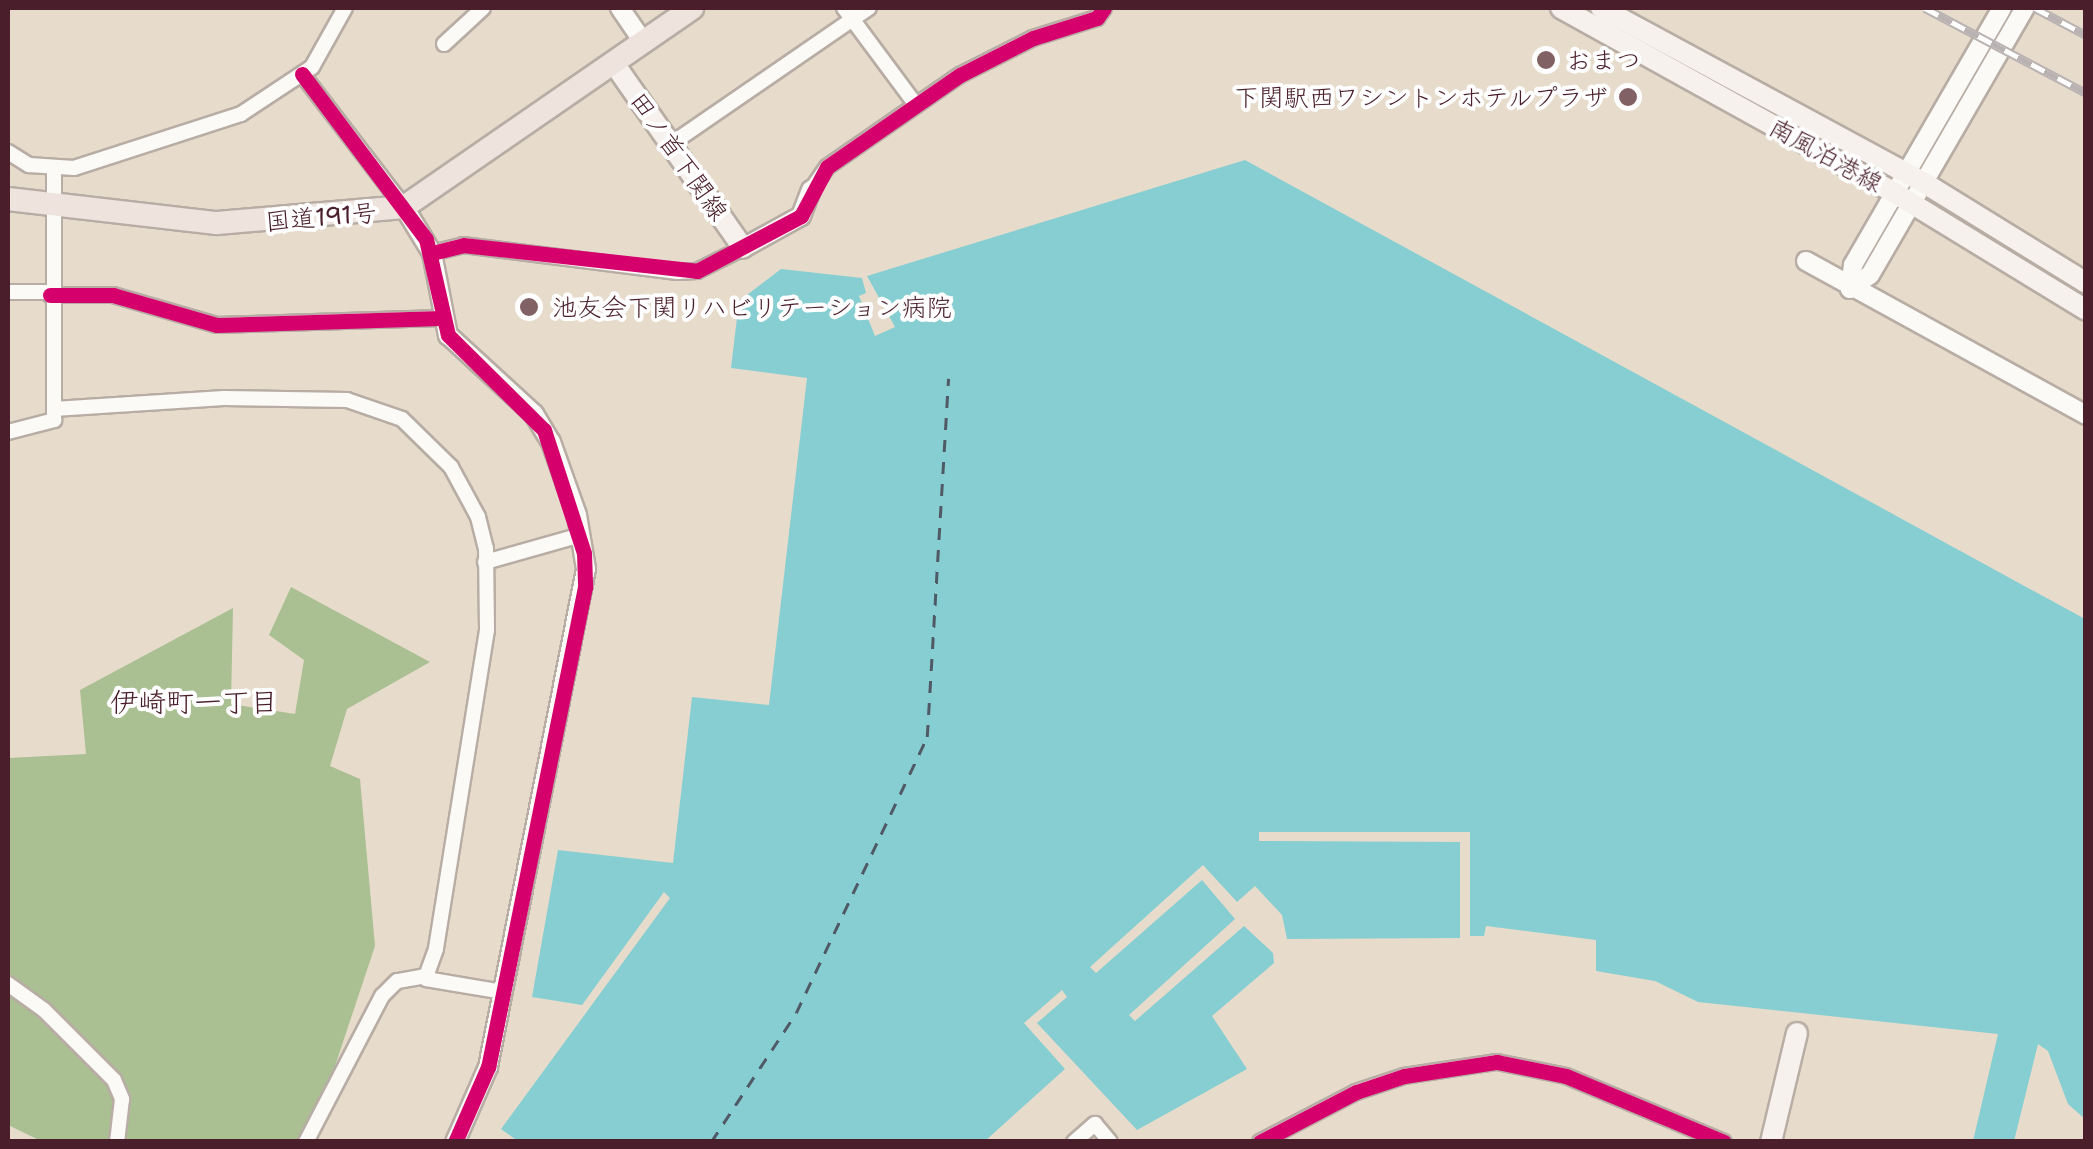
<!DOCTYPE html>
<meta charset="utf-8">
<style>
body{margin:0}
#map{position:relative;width:2093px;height:1149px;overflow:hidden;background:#e7dccc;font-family:"Shantell Sans","Klee One",sans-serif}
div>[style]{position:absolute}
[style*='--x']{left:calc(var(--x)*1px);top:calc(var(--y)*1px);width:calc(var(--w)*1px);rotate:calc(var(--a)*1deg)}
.forest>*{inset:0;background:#aabf92}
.water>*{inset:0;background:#86ced1}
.ferry>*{height:2.5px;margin-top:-1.25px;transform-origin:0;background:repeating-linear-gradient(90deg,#505a66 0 12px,transparent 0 22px)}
.roads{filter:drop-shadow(2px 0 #b8ada4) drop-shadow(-2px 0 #b8ada4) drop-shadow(0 2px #b8ada4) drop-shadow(0 -2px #b8ada4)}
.minor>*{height:14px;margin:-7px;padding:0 7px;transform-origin:7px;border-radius:7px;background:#fbfaf7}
.tertiary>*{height:18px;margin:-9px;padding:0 9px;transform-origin:9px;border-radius:9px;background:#fbfaf7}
.secondary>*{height:20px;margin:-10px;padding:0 10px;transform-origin:10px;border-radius:10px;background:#f6f1ed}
.trunk>*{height:22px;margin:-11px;padding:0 11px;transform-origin:11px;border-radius:11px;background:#eee4dd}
.rail>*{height:9px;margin-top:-4.5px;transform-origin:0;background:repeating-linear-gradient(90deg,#fff 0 15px,#b9b2b2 0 30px);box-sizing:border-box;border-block:2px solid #b9b2b2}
.cycleway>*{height:15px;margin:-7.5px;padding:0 7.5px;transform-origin:7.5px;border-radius:7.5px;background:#d6006c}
.dots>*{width:28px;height:28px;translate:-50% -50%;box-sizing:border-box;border:5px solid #fff;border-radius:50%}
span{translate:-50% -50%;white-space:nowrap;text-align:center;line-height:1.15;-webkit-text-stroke:8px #fff;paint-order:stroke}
.poi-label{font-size:25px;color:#4a1f2b}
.left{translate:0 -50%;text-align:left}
.right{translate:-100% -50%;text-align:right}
.street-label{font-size:25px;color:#4a1f2b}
.neighbourhood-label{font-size:28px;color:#4a1f2b}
.frame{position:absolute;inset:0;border:10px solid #4a1f2b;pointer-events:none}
</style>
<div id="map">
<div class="forest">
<i style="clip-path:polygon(291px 587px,430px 662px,347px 709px,330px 766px,360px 779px,375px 946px,310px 1141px,41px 1141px,8px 1125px,8px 758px,86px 754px,80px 690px,233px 608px,231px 704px,295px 714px,304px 660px,269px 635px)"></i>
</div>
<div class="water">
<i style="clip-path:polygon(1245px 160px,2085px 619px,2085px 1119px,2068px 1104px,2048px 1051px,2038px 1044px,2014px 1141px,1973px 1141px,1998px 1034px,1698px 1002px,1655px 981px,1596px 971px,1596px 940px,1486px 926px,1484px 936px,1470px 936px,1470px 832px,1259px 832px,1259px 841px,1460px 842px,1460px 938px,1287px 939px,1282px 915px,1255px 886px,1237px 902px,1203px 865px,1090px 967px,1096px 973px,1202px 880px,1235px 919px,1129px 1015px,1135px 1021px,1244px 926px,1273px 953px,1274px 963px,1212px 1016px,1247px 1069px,1137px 1130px,1037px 1023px,1067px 997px,1062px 990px,1024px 1023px,1065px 1069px,985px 1141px,519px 1142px,501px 1129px,670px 898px,664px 892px,582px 1005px,532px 997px,558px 850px,673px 863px,692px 697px,769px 705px,807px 378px,731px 368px,739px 301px,781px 269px,862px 278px,866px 293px,859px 296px,875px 336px,895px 327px,867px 276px)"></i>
</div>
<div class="ferry">
<i style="--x:711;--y:1142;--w:154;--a:-56.6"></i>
<i style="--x:796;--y:1013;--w:306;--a:-64.6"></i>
<i style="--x:927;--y:737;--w:359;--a:-86.6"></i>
</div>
<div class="roads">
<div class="minor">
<i style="--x:844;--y:8;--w:121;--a:53.4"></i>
<i style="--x:444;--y:44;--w:53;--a:-42.7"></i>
<i style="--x:302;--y:74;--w:168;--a:52.5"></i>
<i style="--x:671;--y:144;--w:240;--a:-34.5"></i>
<i style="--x:8;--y:152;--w:25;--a:32"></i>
<i style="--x:29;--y:165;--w:45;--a:3.8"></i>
<i style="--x:74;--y:168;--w:176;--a:-17.9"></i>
<i style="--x:241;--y:114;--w:85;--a:-33.5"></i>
<i style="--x:312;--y:67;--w:68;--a:-60.8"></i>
<i style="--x:811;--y:190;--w:28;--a:-55"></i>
<i style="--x:827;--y:167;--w:162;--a:-34.7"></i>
<i style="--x:960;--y:75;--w:82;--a:-26.9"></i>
<i style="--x:1033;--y:38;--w:67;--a:-17.4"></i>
<i style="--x:1097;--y:18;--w:12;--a:-55"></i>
<i style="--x:432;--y:253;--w:32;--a:-14"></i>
<i style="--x:463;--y:245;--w:216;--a:7.2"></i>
<i style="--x:677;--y:272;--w:20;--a:-3"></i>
<i style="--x:697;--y:271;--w:51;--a:-26.6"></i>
<i style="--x:8;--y:292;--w:42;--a:0"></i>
<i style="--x:50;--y:295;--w:63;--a:0"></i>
<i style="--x:113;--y:295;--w:108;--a:16.1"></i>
<i style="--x:217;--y:325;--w:224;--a:-1.8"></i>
<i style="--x:54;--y:409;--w:170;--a:-3.7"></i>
<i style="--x:224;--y:398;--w:123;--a:0.9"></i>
<i style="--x:347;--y:400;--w:58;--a:19.1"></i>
<i style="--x:402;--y:419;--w:69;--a:44.4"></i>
<i style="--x:451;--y:467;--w:57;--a:61.6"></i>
<i style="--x:478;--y:517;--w:32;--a:76"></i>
<i style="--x:486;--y:548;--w:82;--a:89.3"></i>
<i style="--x:487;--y:630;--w:323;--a:99.1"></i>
<i style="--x:436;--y:949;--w:29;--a:110"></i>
<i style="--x:426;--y:976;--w:29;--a:170"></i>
<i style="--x:397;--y:981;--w:21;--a:135"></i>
<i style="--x:382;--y:996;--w:165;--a:117.5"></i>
<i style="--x:8;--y:432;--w:48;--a:-14.6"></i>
<i style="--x:54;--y:420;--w:251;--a:-90"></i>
<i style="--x:485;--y:562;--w:100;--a:-15.7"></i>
<i style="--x:426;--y:979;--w:79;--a:9.5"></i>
<i style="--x:8;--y:984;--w:44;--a:35.8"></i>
<i style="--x:44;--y:1010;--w:99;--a:45"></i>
<i style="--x:114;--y:1080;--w:21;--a:67"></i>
<i style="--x:122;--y:1099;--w:43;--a:96.6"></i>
<i style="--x:1074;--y:1142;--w:28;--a:-41"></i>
<i style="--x:1095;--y:1124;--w:23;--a:50"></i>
<i style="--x:1260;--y:1142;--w:108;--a:-27.5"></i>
<i style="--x:1356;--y:1092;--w:51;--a:-18.4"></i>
<i style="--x:1404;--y:1076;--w:94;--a:-8.6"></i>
<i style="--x:1497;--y:1062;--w:70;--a:11.5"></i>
<i style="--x:1566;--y:1076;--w:171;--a:22.7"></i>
</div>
<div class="tertiary">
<i style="--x:620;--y:8;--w:42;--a:55.6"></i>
<i style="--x:404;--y:207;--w:54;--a:58.7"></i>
<i style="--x:432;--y:253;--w:84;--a:79"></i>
<i style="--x:448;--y:335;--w:117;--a:42.6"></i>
<i style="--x:534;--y:414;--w:33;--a:59"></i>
<i style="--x:551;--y:442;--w:77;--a:70.4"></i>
<i style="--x:577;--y:515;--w:55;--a:80.5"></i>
<i style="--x:586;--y:569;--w:508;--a:101.13"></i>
<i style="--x:488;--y:1067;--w:82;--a:113.7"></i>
<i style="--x:743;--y:248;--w:66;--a:-28.9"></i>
<i style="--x:801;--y:216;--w:28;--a:-69"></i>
<i style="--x:1806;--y:261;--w:320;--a:28.8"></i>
<i style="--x:1850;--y:289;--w:24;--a:-35"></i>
<i style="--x:1870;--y:275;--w:309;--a:-59.9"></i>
<i style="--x:1850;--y:289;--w:24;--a:-83"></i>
<i style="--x:1853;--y:265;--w:297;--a:-59.9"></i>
</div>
<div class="secondary">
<i style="--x:1561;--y:8;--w:380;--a:29"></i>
<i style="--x:1893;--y:192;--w:226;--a:31.4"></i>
<i style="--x:1601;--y:8;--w:370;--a:28.4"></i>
<i style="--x:1926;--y:184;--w:188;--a:31.7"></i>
<i style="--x:615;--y:65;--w:223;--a:55"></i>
<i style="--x:1771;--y:1142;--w:112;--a:-76.6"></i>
</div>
<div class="trunk">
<i style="--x:8;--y:199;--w:210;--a:6.6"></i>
<i style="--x:217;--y:223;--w:188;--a:-4.9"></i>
<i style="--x:404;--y:207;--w:350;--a:-34.6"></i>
</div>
</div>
<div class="rail">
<i style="--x:1925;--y:8;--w:182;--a:27.8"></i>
<i style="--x:2035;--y:8;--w:58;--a:27.9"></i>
</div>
<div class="cycleway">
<i style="--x:302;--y:74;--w:206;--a:53.1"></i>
<i style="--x:426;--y:239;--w:98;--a:77.1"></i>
<i style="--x:448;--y:335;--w:135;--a:44.7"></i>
<i style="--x:544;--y:430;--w:129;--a:72"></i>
<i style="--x:584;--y:553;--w:34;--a:88"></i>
<i style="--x:585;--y:587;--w:490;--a:101.4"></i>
<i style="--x:488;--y:1067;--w:82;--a:113.7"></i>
<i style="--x:432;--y:253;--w:32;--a:-14"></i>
<i style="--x:463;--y:245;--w:235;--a:6.3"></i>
<i style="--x:697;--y:271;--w:118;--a:-27.9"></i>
<i style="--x:801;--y:216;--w:55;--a:-62"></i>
<i style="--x:827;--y:167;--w:162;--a:-34.7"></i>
<i style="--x:960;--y:75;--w:82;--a:-26.9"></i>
<i style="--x:1033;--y:38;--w:67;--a:-17.4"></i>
<i style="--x:1097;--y:18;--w:12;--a:-55"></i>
<i style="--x:50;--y:295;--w:63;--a:0"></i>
<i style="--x:113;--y:295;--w:108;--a:16.1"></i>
<i style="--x:217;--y:325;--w:224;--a:-1.8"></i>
<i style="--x:1260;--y:1142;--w:108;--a:-27.5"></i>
<i style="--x:1356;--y:1092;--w:51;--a:-18.4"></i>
<i style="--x:1404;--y:1076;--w:94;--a:-8.6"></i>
<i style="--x:1497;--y:1062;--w:70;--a:11.5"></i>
<i style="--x:1566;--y:1076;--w:171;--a:22.7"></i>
</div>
<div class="dots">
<i style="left:1546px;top:60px;background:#816163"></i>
<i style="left:1628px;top:97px;background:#816163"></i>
<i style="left:529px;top:307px;background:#816163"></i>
</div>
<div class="poi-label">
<span class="left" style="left:1566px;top:60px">おまつ</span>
<span class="right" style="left:1608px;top:97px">下関駅西ワシントンホテルプラザ</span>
<span class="left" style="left:552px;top:307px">池友会下関リハビリテーション病院</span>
</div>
<div class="street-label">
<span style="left:1826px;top:155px;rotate:29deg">南風泊港線</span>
<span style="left:679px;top:156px;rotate:55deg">田ノ首下関線</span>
<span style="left:321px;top:217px;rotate:-5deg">国道191号</span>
</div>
<div class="neighbourhood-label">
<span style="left:194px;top:702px">伊崎町一丁目</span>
</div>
<div class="frame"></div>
</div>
